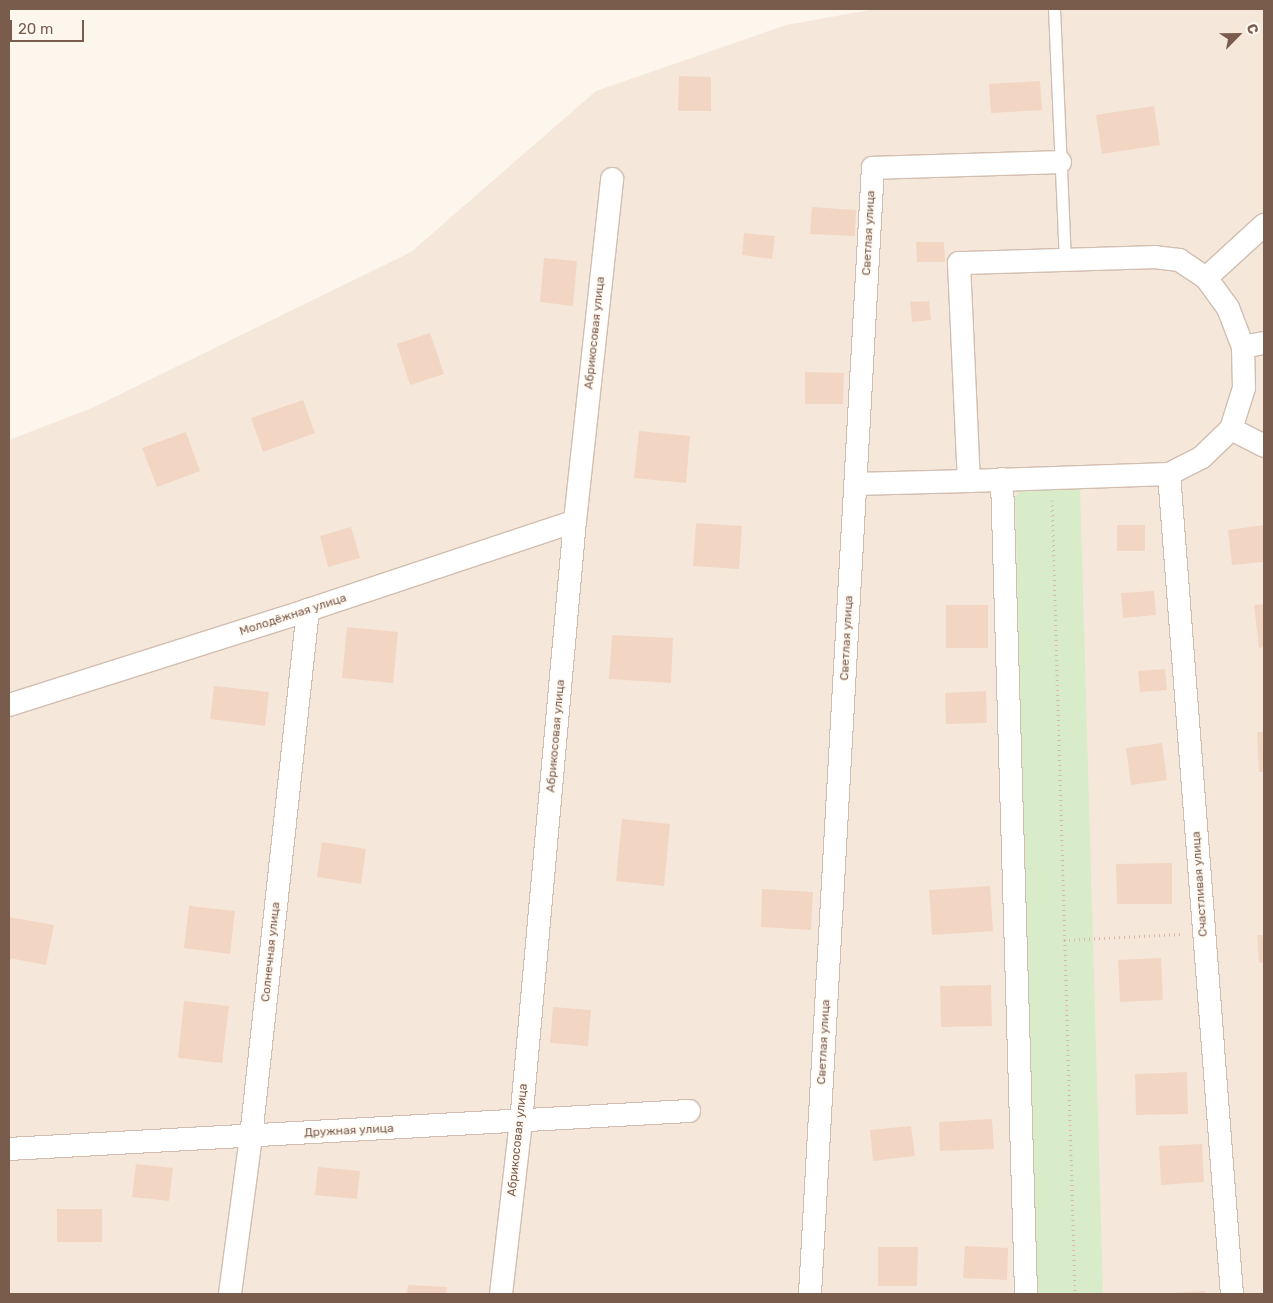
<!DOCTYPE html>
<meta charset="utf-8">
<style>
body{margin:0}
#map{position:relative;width:1273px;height:1303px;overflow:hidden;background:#fdf6ec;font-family:Rubik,sans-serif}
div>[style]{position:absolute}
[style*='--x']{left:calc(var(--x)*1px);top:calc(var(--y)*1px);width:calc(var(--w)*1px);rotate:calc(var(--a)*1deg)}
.residential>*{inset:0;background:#f5e8da}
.green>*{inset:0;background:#d8ecc9}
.building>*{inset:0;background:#f3d5c3}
.path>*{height:3px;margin-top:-1.5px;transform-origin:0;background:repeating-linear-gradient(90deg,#d9b8a5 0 1px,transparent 0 5px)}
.roads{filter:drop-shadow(1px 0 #d1beb0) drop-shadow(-1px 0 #d1beb0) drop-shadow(0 1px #d1beb0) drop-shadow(0 -1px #d1beb0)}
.service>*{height:11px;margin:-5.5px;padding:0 5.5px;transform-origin:5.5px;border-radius:5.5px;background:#fff}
.minor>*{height:22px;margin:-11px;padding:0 11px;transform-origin:11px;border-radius:11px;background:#fff}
span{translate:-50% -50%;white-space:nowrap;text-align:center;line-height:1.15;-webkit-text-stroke:4px #fffaf3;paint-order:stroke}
.street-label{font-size:12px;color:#7a5c4d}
.frame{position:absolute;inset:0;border:10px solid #7a5c4d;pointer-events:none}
.north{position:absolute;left:1213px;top:10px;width:50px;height:50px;-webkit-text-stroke:4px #fffaf3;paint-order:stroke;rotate:67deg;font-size:14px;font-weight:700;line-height:20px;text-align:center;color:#7a5c4d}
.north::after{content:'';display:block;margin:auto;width:18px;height:22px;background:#7a5c4d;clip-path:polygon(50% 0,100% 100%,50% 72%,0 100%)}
.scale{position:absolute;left:10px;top:20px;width:74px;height:22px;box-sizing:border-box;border:2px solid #7a5c4d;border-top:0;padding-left:6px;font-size:15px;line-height:18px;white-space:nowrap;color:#7a5c4d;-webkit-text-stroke:4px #fffaf3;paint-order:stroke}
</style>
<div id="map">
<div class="residential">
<i style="clip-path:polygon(875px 9px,1264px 9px,1264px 1294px,9px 1294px,9px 440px,92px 408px,411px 252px,596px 91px,786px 25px)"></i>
</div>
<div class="green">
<i style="clip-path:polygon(1080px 487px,1103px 1294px,1036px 1294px,1015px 497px,1024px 489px)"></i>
</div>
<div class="building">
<i style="clip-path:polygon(679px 76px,711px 77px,711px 111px,678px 111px)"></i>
<i style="clip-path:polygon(1040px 81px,1042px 110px,991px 113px,989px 84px)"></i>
<i style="clip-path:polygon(1154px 106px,1160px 145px,1102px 154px,1096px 115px)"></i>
<i style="clip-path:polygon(812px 207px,856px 210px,855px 236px,810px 234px)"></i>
<i style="clip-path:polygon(744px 233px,775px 236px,772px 259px,742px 255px)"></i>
<i style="clip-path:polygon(916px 242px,944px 242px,945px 262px,917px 262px)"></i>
<i style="clip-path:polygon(544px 258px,577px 261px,573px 306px,540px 302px)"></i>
<i style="clip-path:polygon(929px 301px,931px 320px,912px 322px,910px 302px)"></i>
<i style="clip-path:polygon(430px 333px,444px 374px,410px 385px,397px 344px)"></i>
<i style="clip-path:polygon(805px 372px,844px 373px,843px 404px,805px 404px)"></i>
<i style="clip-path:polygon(303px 400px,315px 433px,263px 452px,251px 418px)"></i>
<i style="clip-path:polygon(639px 431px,690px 436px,686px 483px,634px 478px)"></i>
<i style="clip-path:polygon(186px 432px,200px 471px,157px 487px,142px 448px)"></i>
<i style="clip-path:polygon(696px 523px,742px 526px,739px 569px,693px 566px)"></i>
<i style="clip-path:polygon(1117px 525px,1145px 525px,1145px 551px,1117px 551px)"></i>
<i style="clip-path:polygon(1264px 525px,1264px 562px,1232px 565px,1228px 530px)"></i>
<i style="clip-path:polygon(351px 527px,360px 558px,328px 567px,320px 536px)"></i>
<i style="clip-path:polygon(1154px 591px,1156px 615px,1123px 618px,1121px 593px)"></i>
<i style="clip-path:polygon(1264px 604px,1264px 647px,1259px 648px,1254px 605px)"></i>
<i style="clip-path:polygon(946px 605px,988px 605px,988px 648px,946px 648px)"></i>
<i style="clip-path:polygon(347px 627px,398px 632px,393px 683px,342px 678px)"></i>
<i style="clip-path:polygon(612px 635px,673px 638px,671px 683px,609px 679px)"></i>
<i style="clip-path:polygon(1165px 669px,1167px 690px,1140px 692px,1138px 671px)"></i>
<i style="clip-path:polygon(214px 686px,269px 692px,265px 726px,210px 719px)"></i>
<i style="clip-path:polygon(986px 691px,987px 723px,946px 724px,945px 693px)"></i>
<i style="clip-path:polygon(1257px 732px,1264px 732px,1264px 772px,1259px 772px)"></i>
<i style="clip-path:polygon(1162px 743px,1167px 780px,1131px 785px,1126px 748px)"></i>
<i style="clip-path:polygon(622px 819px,670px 824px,664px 886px,616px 881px)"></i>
<i style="clip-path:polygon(322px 842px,366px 849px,361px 884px,317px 877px)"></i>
<i style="clip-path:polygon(1172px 863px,1172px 904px,1117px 904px,1116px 864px)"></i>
<i style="clip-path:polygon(990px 886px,993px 931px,932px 935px,929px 890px)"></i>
<i style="clip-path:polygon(762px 889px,813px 892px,811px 930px,761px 927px)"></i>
<i style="clip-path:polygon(189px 906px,235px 911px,230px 954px,184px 948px)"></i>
<i style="clip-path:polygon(9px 917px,54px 925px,46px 965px,9px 958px)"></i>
<i style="clip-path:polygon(1257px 935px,1264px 935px,1264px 962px,1259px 963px)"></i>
<i style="clip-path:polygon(1161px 958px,1163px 1000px,1120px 1002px,1118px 960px)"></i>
<i style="clip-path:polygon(991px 985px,992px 1026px,941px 1027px,940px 986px)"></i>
<i style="clip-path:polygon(184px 1001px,229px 1006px,222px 1063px,178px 1058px)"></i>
<i style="clip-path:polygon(553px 1007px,591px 1010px,588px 1046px,550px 1043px)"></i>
<i style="clip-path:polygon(1187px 1072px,1188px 1114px,1136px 1115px,1135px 1074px)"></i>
<i style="clip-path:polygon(992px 1119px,994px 1149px,940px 1151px,939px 1122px)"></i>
<i style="clip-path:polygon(911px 1126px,915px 1156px,873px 1161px,870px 1130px)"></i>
<i style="clip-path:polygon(1202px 1144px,1204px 1182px,1161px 1185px,1159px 1146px)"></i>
<i style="clip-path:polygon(136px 1164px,173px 1168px,169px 1201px,132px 1197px)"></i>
<i style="clip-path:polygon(318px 1167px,360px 1171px,357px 1199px,315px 1195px)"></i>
<i style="clip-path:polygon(57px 1209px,102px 1209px,102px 1242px,57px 1242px)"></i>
<i style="clip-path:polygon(965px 1246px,1008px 1248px,1007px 1280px,963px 1278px)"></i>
<i style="clip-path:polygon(878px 1247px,918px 1247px,917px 1286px,878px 1286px)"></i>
<i style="clip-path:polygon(408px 1285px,447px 1287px,446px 1294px,407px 1294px)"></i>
<i style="clip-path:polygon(1205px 1291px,1205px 1294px,1171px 1294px,1171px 1293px)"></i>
</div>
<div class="path">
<i style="--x:1052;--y:500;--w:794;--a:88.34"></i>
<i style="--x:1064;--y:940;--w:117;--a:-2.9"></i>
</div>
<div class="roads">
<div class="service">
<i style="--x:1054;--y:9;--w:250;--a:87.5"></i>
</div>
<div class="minor">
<i style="--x:1206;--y:278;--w:79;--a:-42.4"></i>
<i style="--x:1243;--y:347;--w:21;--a:-11"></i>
<i style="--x:1231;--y:429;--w:37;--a:27"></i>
<i style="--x:1169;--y:474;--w:822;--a:85.61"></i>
<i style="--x:1002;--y:479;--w:815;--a:88.31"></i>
<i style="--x:855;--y:484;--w:114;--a:-1.5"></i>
<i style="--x:969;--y:481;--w:200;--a:-2"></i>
<i style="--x:1169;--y:474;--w:37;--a:-27"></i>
<i style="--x:1202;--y:457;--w:40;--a:-44"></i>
<i style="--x:1231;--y:429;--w:43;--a:-72.4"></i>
<i style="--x:1244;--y:388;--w:41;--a:-91.4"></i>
<i style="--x:1243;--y:347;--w:42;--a:-111"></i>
<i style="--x:1228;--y:308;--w:37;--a:-126"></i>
<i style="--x:1206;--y:278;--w:32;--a:-146"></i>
<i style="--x:1179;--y:260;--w:24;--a:-173"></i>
<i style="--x:1155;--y:257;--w:196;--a:178.2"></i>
<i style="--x:959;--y:263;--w:218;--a:87.4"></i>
<i style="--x:9;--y:705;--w:314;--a:-17.6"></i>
<i style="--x:308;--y:610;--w:281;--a:-18.4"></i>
<i style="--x:9;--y:1149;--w:681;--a:-3.2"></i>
<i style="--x:230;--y:1294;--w:158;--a:-82.4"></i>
<i style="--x:251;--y:1137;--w:530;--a:-83.83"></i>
<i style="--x:501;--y:1294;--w:173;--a:-83.4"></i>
<i style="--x:521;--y:1122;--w:603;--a:-84.87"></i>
<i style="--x:575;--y:521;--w:344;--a:-83.8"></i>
<i style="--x:810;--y:1294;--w:1128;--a:-86.8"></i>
<i style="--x:873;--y:168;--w:187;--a:-1.8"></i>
</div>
</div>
<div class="street-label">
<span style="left:869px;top:233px;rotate:-87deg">Светлая улица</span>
<span style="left:595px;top:333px;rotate:-84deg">Абрикосовая улица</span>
<span style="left:293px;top:615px;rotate:-18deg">Молодёжная улица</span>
<span style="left:847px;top:638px;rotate:-87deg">Светлая улица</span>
<span style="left:556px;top:736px;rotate:-85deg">Абрикосовая улица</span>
<span style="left:1200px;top:884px;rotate:-94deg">Счастливая улица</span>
<span style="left:271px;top:952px;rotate:-84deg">Солнечная улица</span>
<span style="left:824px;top:1042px;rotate:-87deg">Светлая улица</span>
<span style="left:349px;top:1131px;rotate:-3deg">Дружная улица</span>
<span style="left:518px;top:1140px;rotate:-84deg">Абрикосовая улица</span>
</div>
<div class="frame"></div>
<div class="north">С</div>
<div class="scale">20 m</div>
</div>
